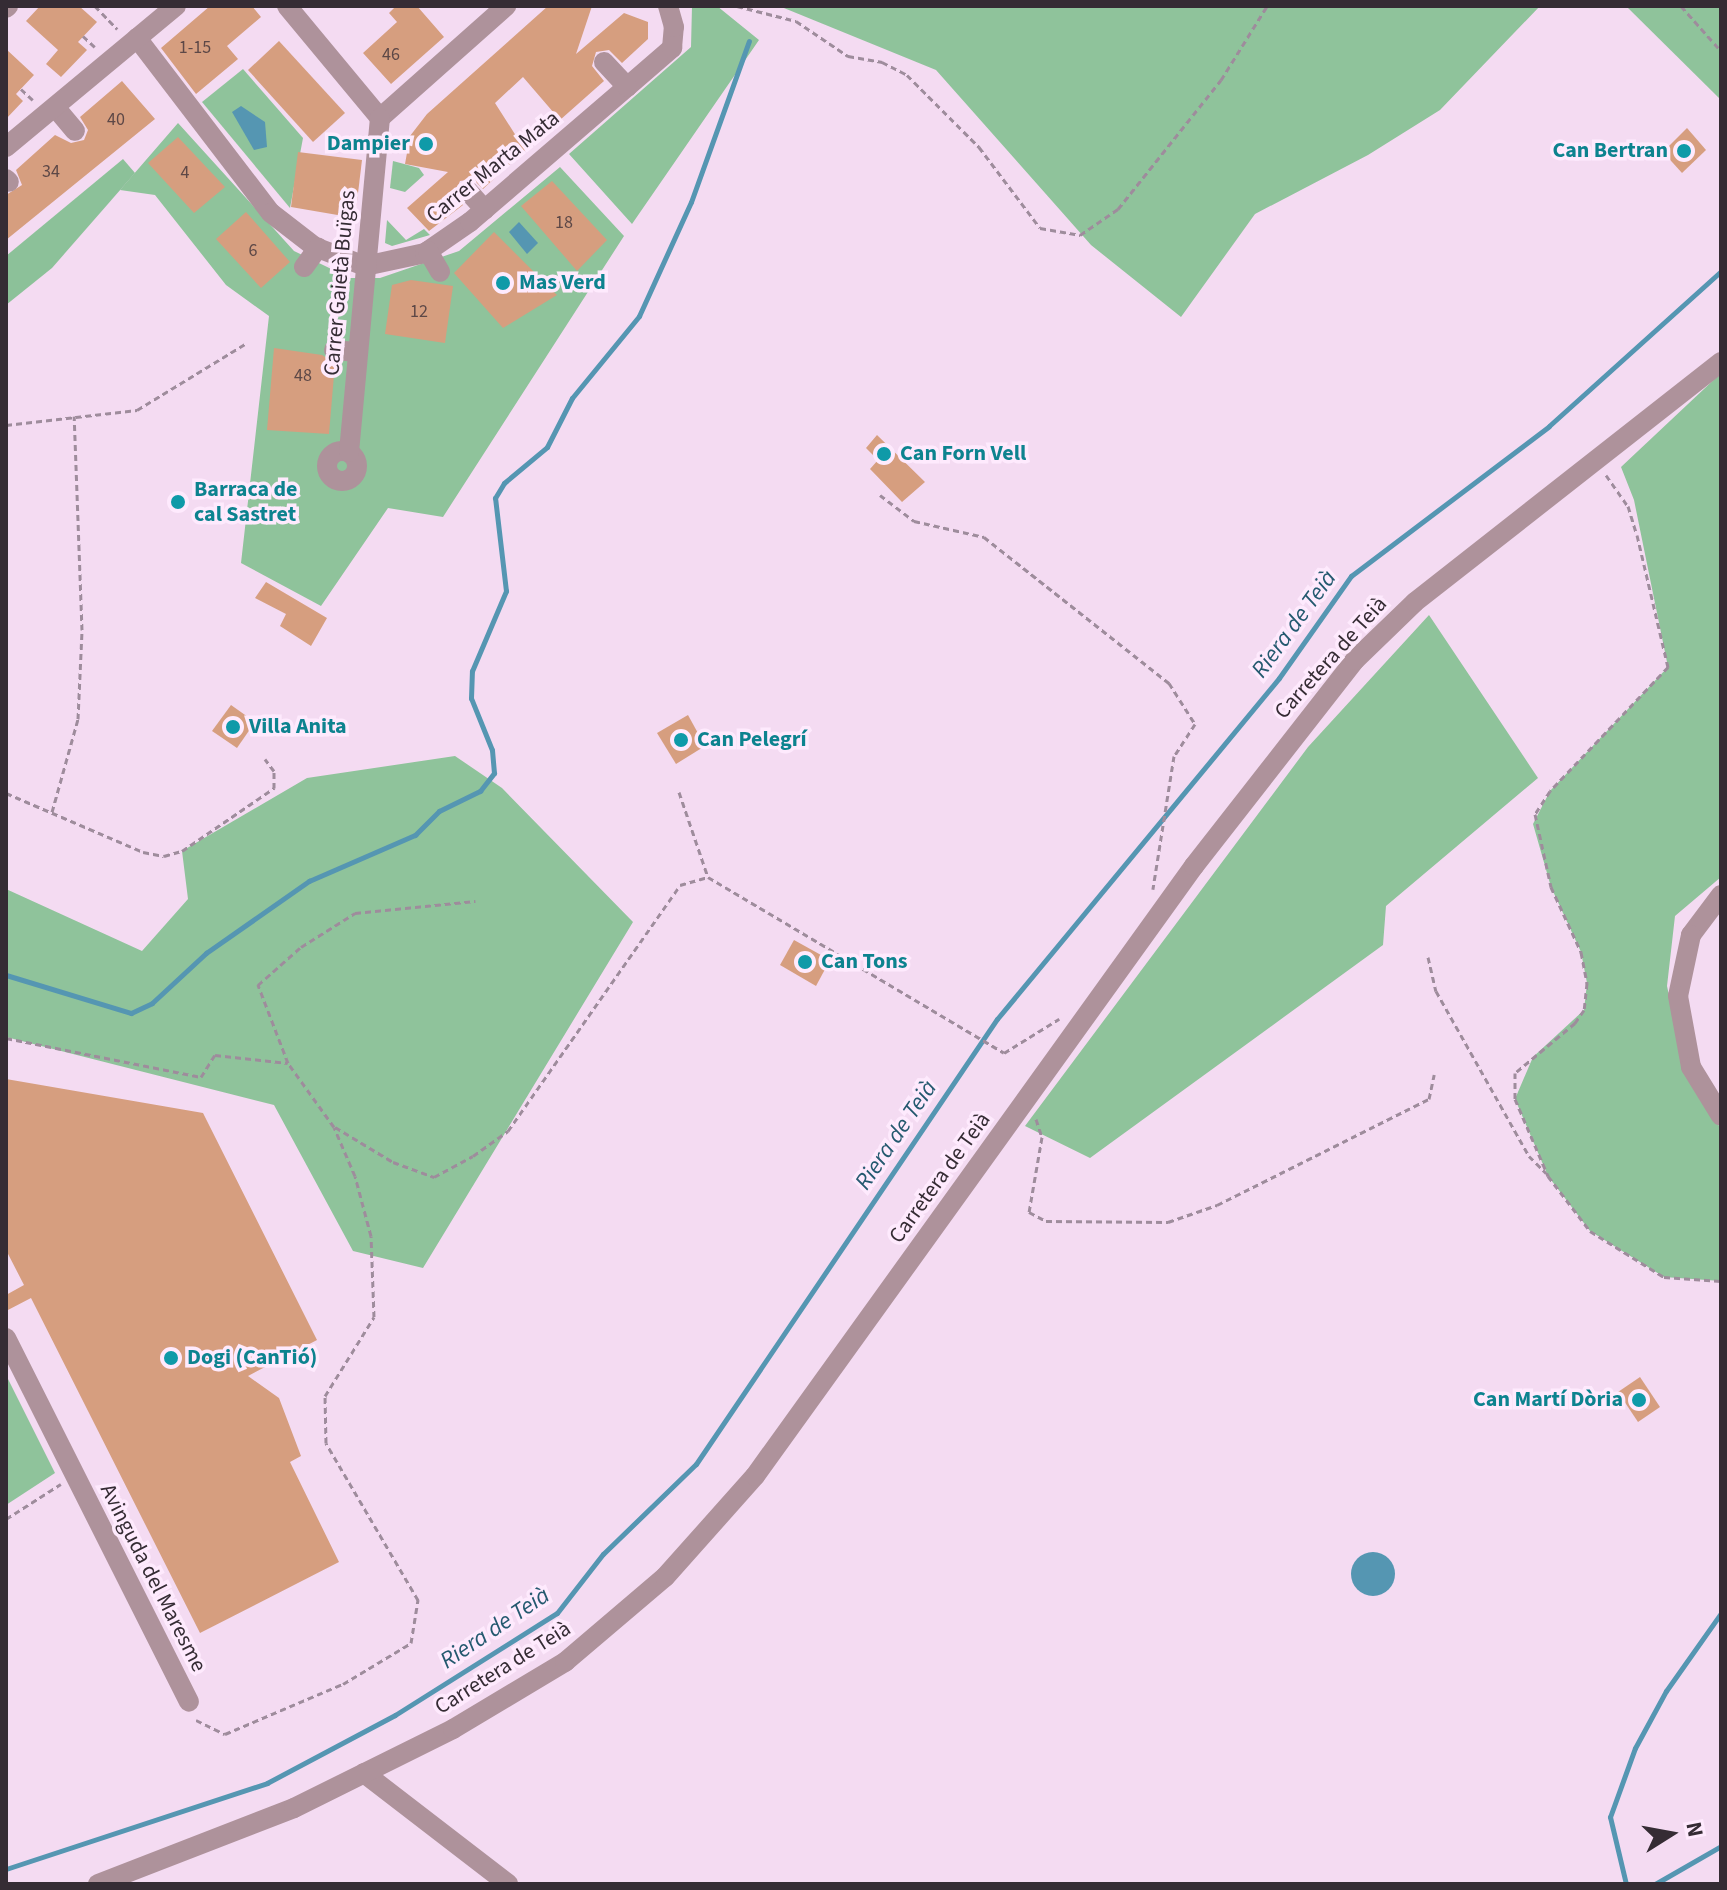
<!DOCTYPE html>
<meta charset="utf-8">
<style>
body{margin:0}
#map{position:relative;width:1727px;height:1890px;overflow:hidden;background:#f4dbf2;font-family:"Source Sans 3",sans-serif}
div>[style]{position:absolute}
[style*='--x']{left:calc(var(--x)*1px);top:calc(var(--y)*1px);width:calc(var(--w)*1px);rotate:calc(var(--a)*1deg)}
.green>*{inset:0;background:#8fc39b}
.forest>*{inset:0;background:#8cc199}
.water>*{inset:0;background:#5596b2}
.round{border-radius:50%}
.stream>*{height:5px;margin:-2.5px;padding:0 2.5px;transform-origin:2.5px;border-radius:2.5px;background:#5596b2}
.building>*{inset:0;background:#d69e7f}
.path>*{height:3px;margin-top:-1.5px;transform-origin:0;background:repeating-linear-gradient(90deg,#9e8c9c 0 6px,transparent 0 10px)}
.minor>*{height:20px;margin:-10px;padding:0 10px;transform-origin:10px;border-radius:10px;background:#ae929b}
.minor>.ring{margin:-10px;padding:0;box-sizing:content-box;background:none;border:20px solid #ae929b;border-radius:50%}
.dots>*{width:22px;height:22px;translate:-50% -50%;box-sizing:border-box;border:4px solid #feeafd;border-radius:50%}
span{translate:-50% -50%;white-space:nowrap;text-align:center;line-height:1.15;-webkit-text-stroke:7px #feeafd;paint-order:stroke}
.number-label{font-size:18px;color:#5d4847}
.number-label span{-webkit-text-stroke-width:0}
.culture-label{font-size:22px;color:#0d838f;font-weight:700}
.right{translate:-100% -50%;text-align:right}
.left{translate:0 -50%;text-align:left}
.street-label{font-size:22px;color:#352c34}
.water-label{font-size:24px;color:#24596f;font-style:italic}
.frame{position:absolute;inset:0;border:8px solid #352c34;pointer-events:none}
.north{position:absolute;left:1631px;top:1794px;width:80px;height:80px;-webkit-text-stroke:6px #feeafd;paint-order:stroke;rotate:79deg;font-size:22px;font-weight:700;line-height:32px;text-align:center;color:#352c34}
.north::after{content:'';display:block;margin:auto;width:28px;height:36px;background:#352c34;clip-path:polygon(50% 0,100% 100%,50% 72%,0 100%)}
</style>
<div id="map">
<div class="green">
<i style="clip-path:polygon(692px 6px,717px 6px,759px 40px,632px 224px,569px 154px,691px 47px)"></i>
<i style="clip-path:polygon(779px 6px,1540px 6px,1440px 110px,1368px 155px,1255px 214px,1181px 317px,1091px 245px,936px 70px)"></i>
<i style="clip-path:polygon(1626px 6px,1721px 6px,1721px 100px)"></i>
<i style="clip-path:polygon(243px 69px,303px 138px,290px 208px,202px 102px)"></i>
<i style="clip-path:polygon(178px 123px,294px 251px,350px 278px,380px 278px,459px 251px,560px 167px,624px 236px,443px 517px,388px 508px,321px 606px,241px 563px,269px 316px,226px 285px,155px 195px,120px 190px)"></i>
<i style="clip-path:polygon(393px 161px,419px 168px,424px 175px,405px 192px,390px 188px)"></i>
<i style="clip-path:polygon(387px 220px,406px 240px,424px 229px,430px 235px,392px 246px,385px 243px)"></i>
<i style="clip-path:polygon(1721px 373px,1721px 877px,1675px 916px,1667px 986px,1686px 1075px,1721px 1129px,1721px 1281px,1664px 1277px,1590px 1231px,1548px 1176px,1515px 1099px,1533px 1057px,1584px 1010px,1587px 983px,1581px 952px,1551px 887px,1533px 824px,1550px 791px,1668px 667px,1634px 500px,1621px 467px)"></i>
<i style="clip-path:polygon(1429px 615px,1538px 778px,1386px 906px,1383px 945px,1090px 1158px,1025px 1126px,1308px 747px)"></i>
<i style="clip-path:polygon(455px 756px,502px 788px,633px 922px,423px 1268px,353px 1251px,274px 1105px,6px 1037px,6px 889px,142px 951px,188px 899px,182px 851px,307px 778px)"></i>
<i style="clip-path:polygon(6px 1375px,55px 1473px,6px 1505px)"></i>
</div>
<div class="forest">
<i style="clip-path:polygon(123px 159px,135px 173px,52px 268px,6px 305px,6px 256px)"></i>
</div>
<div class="water">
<i style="clip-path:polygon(241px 106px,265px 122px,267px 147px,254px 150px,232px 112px)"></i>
<i style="clip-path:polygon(519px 222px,538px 243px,527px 254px,509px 232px)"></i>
<i class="round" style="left:1351px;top:1552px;width:44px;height:44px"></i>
</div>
<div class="stream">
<i style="--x:6;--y:975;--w:131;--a:16.9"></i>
<i style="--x:131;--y:1013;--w:23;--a:-25"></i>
<i style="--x:152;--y:1003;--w:74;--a:-42.8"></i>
<i style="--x:206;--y:953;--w:126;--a:-35"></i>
<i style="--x:309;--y:881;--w:116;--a:-23.5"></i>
<i style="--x:415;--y:835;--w:34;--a:-45"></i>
<i style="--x:439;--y:811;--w:46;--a:-26"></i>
<i style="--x:480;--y:791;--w:23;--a:-52"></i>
<i style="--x:494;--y:773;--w:23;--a:-95"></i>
<i style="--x:492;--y:750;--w:56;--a:-112"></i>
<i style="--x:471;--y:698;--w:27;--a:-88"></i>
<i style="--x:472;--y:671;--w:87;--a:-67"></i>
<i style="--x:506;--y:591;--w:94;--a:-96.7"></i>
<i style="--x:495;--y:498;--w:17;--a:-59"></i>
<i style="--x:504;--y:483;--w:56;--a:-39.9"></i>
<i style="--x:547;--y:447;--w:55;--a:-63"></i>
<i style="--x:572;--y:398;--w:106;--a:-50.7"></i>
<i style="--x:639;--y:316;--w:125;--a:-65.5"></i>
<i style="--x:691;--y:202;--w:171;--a:-70.2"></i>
<i style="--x:6;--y:1869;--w:275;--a:-18.2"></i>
<i style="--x:267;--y:1783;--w:145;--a:-28"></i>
<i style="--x:395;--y:1715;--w:191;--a:-32.2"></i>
<i style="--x:557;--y:1613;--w:75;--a:-52.1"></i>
<i style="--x:603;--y:1554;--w:129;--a:-44.1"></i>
<i style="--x:696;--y:1464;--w:537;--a:-55.93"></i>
<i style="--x:997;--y:1019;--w:442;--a:-50.4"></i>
<i style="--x:1279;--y:678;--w:125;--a:-54.8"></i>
<i style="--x:1351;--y:576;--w:248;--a:-37.1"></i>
<i style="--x:1549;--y:426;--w:232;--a:-42"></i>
<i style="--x:1626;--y:1884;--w:69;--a:-103.4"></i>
<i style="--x:1610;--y:1817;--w:73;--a:-70.1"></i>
<i style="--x:1635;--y:1748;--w:65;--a:-61.5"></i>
<i style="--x:1666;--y:1691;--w:95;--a:-54.8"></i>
<i style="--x:1655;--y:1884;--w:76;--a:-29.9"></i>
</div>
<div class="building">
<i style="clip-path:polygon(40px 6px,79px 6px,97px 22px,78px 42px,87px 50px,61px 77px,46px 64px,58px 50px,26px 21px)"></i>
<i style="clip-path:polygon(210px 6px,252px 6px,261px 17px,227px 46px,238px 59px,196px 94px,161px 48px)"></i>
<i style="clip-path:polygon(396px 6px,417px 6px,444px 37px,391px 84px,363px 53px,397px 22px,389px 13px)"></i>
<i style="clip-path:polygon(548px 6px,592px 6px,576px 54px,624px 13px,648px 22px,648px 39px,622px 63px,609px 50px,596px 52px,592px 66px,604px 81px,560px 120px,523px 77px,495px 103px,525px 150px,483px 189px,473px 179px,460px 181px,455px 193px,463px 205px,429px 231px,407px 208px,448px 172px,405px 164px,410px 136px,427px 114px)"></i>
<i style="clip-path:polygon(279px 41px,345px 113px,313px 142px,248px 70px)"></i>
<i style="clip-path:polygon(6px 49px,34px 75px,16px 94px,23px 101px,6px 119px)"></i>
<i style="clip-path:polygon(122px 81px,155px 119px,6px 240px,6px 195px,22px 185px,16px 170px,55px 135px,71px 143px,84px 140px,88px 130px,80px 117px)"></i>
<i style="clip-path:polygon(1687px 128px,1706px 150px,1682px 173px,1663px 152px)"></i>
<i style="clip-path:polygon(178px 137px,225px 187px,194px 213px,148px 163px)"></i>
<i style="clip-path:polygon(298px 152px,362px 160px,355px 218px,291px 207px)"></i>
<i style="clip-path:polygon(552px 181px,607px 240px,577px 271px,521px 206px)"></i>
<i style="clip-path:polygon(246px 212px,290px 262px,261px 288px,216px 239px)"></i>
<i style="clip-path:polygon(494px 232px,557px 295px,503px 328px,454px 273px)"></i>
<i style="clip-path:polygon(411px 280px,453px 286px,445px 343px,385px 334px,392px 285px)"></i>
<i style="clip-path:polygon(274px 348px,322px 355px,335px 363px,329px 434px,267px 430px)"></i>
<i style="clip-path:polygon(877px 435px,925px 482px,902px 502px,870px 469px,878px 460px,866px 448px)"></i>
<i style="clip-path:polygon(266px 582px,327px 618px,311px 646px,280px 626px,286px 614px,255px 598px)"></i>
<i style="clip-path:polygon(231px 705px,255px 722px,237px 748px,212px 731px)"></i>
<i style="clip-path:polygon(688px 715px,705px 746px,676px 764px,657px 733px)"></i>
<i style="clip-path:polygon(794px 940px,830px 960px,816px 986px,780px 965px)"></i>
<i style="clip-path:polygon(6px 1079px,203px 1113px,317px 1340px,248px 1376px,279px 1398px,301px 1456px,290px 1462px,339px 1562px,200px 1633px,31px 1298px,6px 1311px,6px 1295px,24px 1285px,6px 1250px)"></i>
<i style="clip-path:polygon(1640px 1377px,1660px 1407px,1638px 1422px,1618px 1392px)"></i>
</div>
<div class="path">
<i style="--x:95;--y:6;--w:32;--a:46"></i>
<i style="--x:737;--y:6;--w:61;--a:14.3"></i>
<i style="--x:796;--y:21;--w:63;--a:33.9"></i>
<i style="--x:848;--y:56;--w:35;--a:10"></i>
<i style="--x:882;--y:62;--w:28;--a:27"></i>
<i style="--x:907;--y:75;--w:102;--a:45"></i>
<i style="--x:979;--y:147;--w:101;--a:53"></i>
<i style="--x:1040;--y:228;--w:41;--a:9.9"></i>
<i style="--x:1080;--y:235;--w:46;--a:-34.4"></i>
<i style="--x:1118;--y:209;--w:165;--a:-51.4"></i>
<i style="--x:1221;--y:80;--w:87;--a:-58.1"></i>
<i style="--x:1681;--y:6;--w:60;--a:48.4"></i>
<i style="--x:83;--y:36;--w:16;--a:43"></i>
<i style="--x:21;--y:89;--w:16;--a:43"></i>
<i style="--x:6;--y:425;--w:132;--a:-6.5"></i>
<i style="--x:137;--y:410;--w:127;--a:-31.4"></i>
<i style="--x:1606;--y:475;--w:38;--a:55"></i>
<i style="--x:1628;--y:506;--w:30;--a:73"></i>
<i style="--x:1637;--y:535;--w:136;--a:76.8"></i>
<i style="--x:1668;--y:667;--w:171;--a:133.6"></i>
<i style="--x:1550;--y:791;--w:27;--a:123"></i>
<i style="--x:1535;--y:814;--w:75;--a:77.6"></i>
<i style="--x:1551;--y:887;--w:72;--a:65.2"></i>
<i style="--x:1581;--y:952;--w:32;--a:79"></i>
<i style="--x:1587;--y:983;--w:27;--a:96"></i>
<i style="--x:1584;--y:1010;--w:16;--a:125"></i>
<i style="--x:1575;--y:1023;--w:78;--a:140.2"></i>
<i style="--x:1515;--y:1073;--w:26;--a:90"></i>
<i style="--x:1515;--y:1099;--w:84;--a:66.8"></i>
<i style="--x:1548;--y:1176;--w:69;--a:52.6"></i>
<i style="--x:1590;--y:1231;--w:87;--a:31.9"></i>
<i style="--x:1664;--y:1277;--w:57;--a:4"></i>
<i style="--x:880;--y:495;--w:43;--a:37.4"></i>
<i style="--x:914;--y:521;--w:72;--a:12.9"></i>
<i style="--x:984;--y:537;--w:236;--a:38.3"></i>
<i style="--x:1169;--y:683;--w:49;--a:57.6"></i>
<i style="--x:1195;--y:724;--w:38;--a:123"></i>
<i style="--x:1174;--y:756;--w:135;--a:99"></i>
<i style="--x:6;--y:554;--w:7;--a:90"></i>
<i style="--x:679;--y:792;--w:90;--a:71.2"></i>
<i style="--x:708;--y:877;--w:344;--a:30.7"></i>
<i style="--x:1004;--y:1053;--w:65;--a:-31.7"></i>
<i style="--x:6;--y:793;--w:149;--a:23.3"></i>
<i style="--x:143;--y:852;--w:21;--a:11"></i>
<i style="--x:164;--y:856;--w:19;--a:-16"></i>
<i style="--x:182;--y:851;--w:112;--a:-34.4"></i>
<i style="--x:274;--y:788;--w:17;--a:-90"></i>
<i style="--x:274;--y:771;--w:15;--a:-127"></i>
<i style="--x:52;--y:812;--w:97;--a:-74.4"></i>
<i style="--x:78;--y:719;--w:89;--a:-87.4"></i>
<i style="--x:82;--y:630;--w:214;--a:-92.1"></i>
<i style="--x:1428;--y:957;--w:35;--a:77"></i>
<i style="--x:1436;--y:991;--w:189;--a:60.6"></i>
<i style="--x:1529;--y:1156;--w:24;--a:45"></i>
<i style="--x:6;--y:1038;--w:199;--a:11.3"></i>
<i style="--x:201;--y:1077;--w:26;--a:-58"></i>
<i style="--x:215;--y:1055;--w:73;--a:6.3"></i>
<i style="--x:1036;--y:1119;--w:19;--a:72"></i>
<i style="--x:1042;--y:1137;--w:76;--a:99.8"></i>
<i style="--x:1029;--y:1212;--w:19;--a:28"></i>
<i style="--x:1046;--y:1221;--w:122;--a:0.5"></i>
<i style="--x:1168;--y:1222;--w:52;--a:-19.1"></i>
<i style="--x:1217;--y:1205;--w:237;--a:-26.6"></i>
<i style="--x:1429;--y:1099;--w:25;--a:-78"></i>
<i style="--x:335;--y:1127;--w:68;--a:31.1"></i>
<i style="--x:393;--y:1162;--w:44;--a:20.1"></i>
<i style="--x:434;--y:1177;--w:44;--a:-28.3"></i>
<i style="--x:473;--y:1156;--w:43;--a:-35.5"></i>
<i style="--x:508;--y:1131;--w:300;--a:-55"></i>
<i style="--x:680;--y:885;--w:29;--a:-16"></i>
<i style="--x:6;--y:1519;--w:65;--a:-32.5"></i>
<i style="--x:196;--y:1720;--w:32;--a:26"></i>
<i style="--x:225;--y:1734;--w:128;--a:-23"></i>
<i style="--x:343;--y:1684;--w:79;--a:-31.1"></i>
<i style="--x:411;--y:1643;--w:44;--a:-80.8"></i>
<i style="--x:418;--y:1600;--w:182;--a:-120.4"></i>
<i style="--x:326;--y:1443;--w:47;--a:-91.2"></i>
<i style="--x:325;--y:1396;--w:93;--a:-58.2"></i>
<i style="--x:374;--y:1317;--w:81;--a:-92.1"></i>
<i style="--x:371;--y:1236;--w:62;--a:-104.9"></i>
<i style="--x:355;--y:1176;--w:53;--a:-113.2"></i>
<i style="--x:334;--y:1127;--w:79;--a:-125.7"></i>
<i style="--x:288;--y:1063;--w:84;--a:-111"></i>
<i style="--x:258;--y:985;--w:57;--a:-41.5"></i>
<i style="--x:301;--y:947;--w:64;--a:-32.2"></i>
<i style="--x:355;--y:913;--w:121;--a:-5.7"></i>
</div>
<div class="minor">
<i style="--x:287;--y:6;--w:146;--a:50.3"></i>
<i style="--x:6;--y:8;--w:3;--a:-45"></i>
<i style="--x:137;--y:38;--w:220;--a:52.6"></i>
<i style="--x:271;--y:213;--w:56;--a:37.7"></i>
<i style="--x:315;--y:247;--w:53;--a:20.8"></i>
<i style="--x:365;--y:266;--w:61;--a:-12.2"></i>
<i style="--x:425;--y:253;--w:55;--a:-34.6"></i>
<i style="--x:470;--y:222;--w:207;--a:-40.7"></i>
<i style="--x:627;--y:87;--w:60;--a:-40.9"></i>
<i style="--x:672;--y:48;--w:21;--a:-85"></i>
<i style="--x:674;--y:27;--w:22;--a:-106"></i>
<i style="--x:604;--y:62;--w:34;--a:47"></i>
<i style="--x:55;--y:107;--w:31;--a:50"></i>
<i style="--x:380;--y:118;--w:169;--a:-41.6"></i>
<i style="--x:6;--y:147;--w:221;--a:-39.7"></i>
<i style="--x:6;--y:179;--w:4;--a:45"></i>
<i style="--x:468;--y:191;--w:25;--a:48"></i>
<i style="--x:428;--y:251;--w:24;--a:60"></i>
<i style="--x:304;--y:267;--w:24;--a:-54"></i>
<i style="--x:334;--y:350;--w:24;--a:5"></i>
<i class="ring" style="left:327px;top:451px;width:10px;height:10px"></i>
<i style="--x:349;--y:452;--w:335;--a:-84.7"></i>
<i style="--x:1721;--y:895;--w:50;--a:126.9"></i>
<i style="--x:1691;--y:935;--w:62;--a:102"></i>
<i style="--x:1678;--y:996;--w:72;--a:79.6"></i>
<i style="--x:1691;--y:1067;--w:57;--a:58.5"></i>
<i style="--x:6;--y:1338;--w:407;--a:63.3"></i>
<i style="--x:364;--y:1773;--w:182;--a:37.6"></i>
<i style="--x:98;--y:1884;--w:210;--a:-21.2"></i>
<i style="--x:294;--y:1808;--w:178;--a:-26.4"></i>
<i style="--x:453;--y:1729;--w:131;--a:-30.9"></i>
<i style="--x:565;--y:1662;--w:131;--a:-40.4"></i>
<i style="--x:665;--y:1577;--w:135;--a:-48.3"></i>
<i style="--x:755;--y:1476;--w:752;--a:-54.26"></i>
<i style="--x:1194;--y:866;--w:261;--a:-52"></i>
<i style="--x:1355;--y:660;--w:83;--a:-44"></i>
<i style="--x:1415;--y:602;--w:389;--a:-38.1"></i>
</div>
<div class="dots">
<i style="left:426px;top:144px;background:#0f9aa8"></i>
<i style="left:1684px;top:151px;background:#0f9aa8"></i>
<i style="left:503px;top:283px;background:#0f9aa8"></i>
<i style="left:884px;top:454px;background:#0f9aa8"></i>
<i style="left:178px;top:502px;background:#0f9aa8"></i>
<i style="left:233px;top:727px;background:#0f9aa8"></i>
<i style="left:681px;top:740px;background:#0f9aa8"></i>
<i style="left:805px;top:962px;background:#0f9aa8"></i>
<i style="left:171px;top:1358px;background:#0f9aa8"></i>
<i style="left:1639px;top:1400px;background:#0f9aa8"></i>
</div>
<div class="number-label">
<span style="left:195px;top:48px">1-15</span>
<span style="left:391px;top:55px">46</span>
<span style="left:116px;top:120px">40</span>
<span style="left:51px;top:172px">34</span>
<span style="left:185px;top:173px">4</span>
<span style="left:564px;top:223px">18</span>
<span style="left:253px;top:251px">6</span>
<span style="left:419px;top:312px">12</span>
<span style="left:303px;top:376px">48</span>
</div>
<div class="culture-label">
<span class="right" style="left:410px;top:144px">Dampier</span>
<span class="right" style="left:1668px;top:151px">Can Bertran</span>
<span class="left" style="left:519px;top:283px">Mas Verd</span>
<span class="left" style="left:900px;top:454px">Can Forn Vell</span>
<span class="left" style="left:194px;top:502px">Barraca de<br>cal Sastret</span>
<span class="left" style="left:249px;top:727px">Villa Anita</span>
<span class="left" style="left:697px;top:740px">Can Pelegrí</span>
<span class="left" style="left:821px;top:962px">Can Tons</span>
<span class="left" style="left:187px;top:1358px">Dogi (CanTió)</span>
<span class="right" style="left:1623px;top:1400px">Can Martí Dòria</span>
</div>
<div class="street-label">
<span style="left:493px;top:167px;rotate:-39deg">Carrer Marta Mata</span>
<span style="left:340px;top:283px;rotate:-85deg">Carrer Gaietà Buïgas</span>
<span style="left:1331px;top:658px;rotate:-48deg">Carretera de Teià</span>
<span style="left:940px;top:1178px;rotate:-54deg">Carretera de Teià</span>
<span style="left:153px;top:1578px;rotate:63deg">Avinguda del Maresme</span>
<span style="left:503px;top:1668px;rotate:-32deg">Carretera de Teià</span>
</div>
<div class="water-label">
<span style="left:1294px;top:624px;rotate:-54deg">Riera de Teià</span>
<span style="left:896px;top:1135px;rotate:-56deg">Riera de Teià</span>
<span style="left:495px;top:1628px;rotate:-34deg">Riera de Teià</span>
</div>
<div class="frame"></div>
<div class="north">N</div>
</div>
